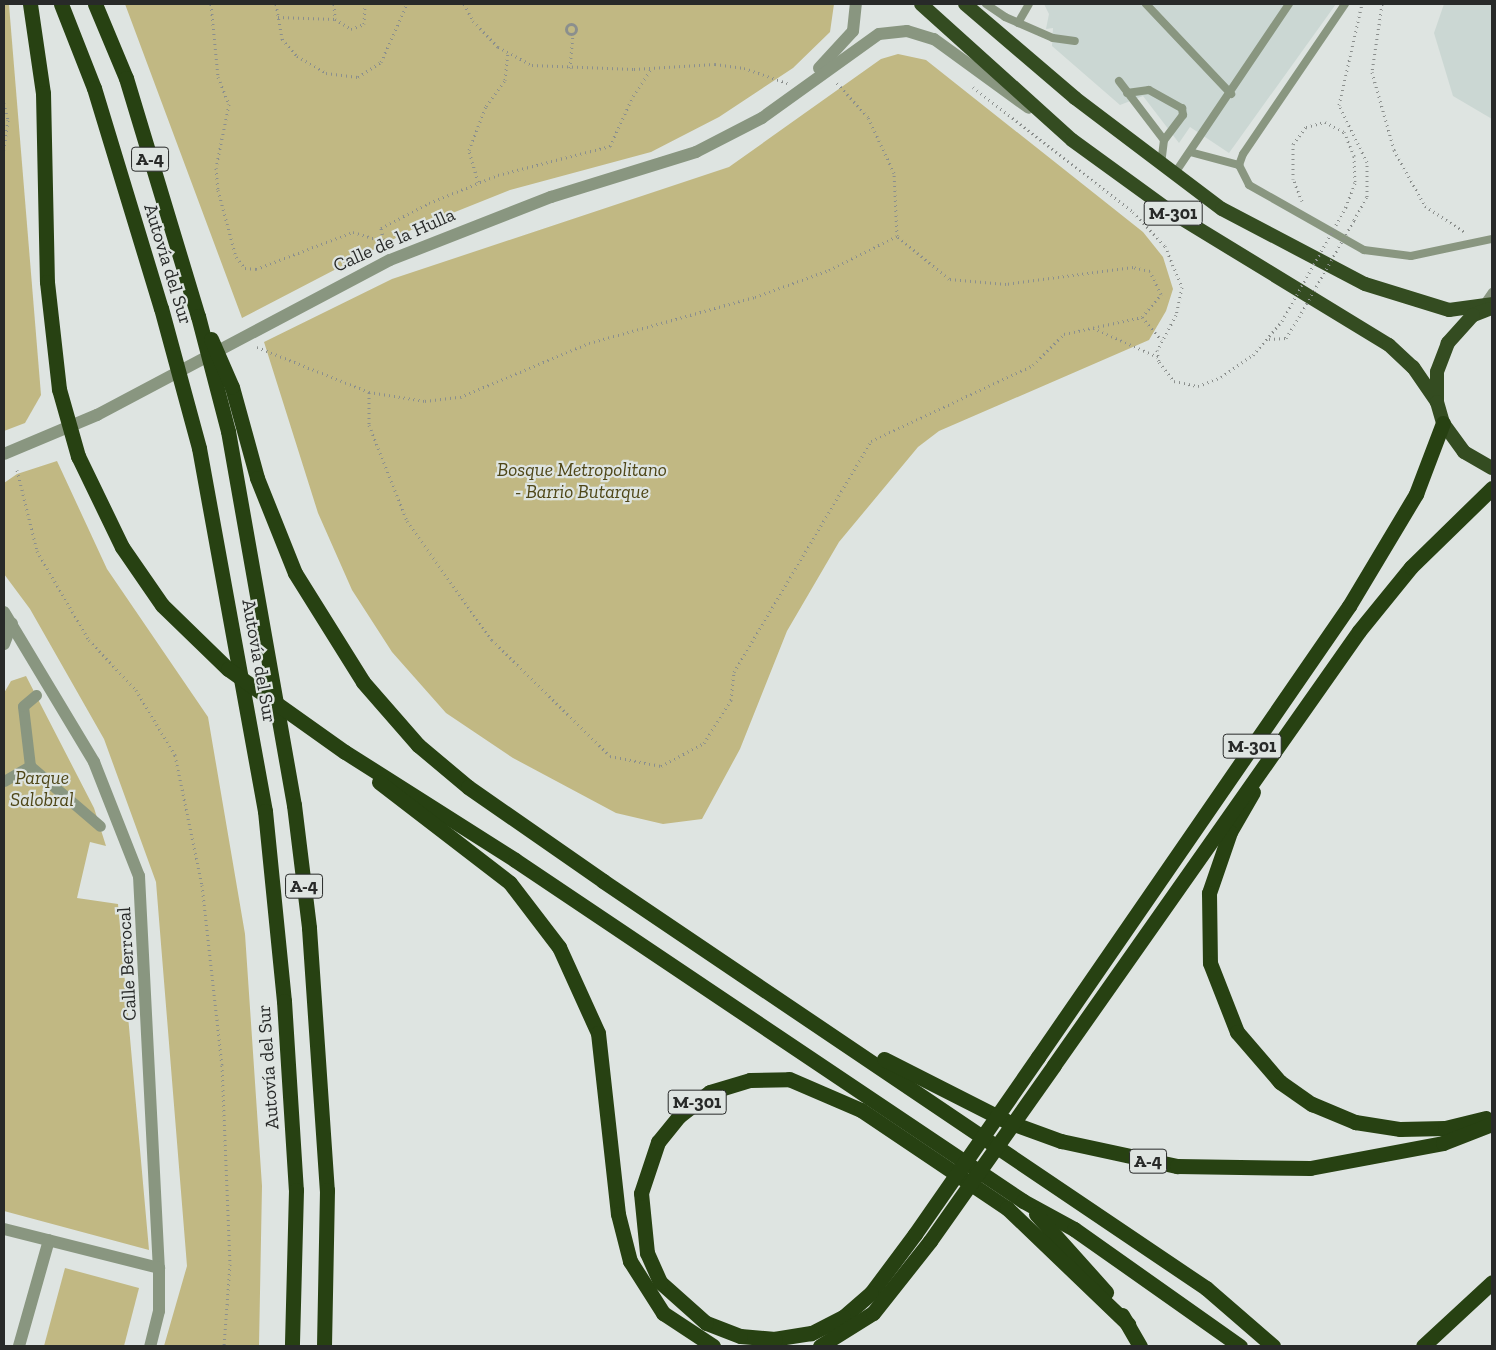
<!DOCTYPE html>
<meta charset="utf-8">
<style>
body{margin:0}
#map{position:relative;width:1496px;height:1350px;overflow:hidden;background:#dee4e1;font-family:"Zilla Slab",serif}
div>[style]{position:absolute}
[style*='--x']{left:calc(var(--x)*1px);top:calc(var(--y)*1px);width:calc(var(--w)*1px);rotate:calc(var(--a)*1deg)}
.built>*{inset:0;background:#cbd7d3}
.green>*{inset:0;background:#c1b883}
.path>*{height:3px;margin-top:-1.5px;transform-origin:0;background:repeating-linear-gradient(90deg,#8b8f8d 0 1px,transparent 0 5px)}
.path>.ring{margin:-1.5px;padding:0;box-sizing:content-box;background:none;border:3px solid #8b8f8d;border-radius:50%}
.service>*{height:8px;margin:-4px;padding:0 4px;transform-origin:4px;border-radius:4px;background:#899680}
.pedestrian>*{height:11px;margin:-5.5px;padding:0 5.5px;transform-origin:5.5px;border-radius:5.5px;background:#899680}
.minor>*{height:12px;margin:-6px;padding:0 6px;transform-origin:6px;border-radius:6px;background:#899680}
.tertiary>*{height:12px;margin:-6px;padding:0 6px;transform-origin:6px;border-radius:6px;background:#899680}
.trunk>*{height:14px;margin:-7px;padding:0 7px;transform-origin:7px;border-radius:7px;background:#344c21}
.motorway>*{height:15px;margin:-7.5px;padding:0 7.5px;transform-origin:7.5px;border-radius:7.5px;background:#274112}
.path-bridge>*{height:3px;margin-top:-1.5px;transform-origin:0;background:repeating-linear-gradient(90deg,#8b8f8d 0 1px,transparent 0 5px)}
.motorway-bridge>*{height:15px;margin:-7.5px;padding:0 7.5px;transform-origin:7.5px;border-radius:7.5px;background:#274112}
span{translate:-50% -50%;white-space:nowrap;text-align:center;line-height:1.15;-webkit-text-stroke:4.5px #dee4e1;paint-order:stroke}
.shield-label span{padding:1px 4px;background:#dee4e1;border:1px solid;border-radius:4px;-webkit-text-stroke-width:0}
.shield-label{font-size:18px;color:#282a29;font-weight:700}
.street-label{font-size:19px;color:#282a29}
.park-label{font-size:19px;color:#4e4617;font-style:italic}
.frame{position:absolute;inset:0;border:5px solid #282a29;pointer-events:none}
</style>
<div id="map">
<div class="built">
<i style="clip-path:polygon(1044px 4px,1336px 4px,1229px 153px,1190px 127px,1179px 143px,1143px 96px,1120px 105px,1052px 46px,1053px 28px,1046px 29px,1049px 14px)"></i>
<i style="clip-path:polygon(1444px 4px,1492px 4px,1492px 119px,1453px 96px,1434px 33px)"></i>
</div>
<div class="green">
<i style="clip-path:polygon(4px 4px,9px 5px,41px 395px,25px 423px,4px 431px)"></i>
<i style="clip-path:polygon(125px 4px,834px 4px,830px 32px,793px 68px,719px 117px,651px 152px,510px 190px,415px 228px,242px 318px)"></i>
<i style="clip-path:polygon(898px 54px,926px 60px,1143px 232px,1163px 257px,1173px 289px,1166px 311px,1149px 340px,939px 431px,918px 447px,839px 542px,787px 631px,740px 749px,702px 819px,663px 824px,616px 813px,513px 758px,446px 713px,392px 652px,352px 590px,318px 513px,264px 342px,392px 279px,729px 167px,881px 59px)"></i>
<i style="clip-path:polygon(57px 461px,107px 569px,208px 717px,245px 934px,262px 1186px,259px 1346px,164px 1346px,187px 1266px,156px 882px,104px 739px,30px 609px,4px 574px,4px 483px,17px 474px)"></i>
<i style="clip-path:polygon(26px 676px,94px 808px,106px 846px,90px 842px,77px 898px,118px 904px,149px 1250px,4px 1211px,4px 693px,11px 681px)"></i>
<i style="clip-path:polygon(65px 1268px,139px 1288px,124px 1346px,44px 1346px)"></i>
</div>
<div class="path">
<i style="--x:211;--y:4;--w:73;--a:84.5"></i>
<i style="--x:218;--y:77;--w:29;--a:68"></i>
<i style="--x:229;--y:104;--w:65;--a:101.5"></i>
<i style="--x:216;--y:168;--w:22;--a:85"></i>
<i style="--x:218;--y:190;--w:69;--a:75"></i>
<i style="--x:236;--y:257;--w:14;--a:51"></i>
<i style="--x:245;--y:268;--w:11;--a:5"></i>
<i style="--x:256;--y:269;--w:104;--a:-20.9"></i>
<i style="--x:353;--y:232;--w:30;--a:17"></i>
<i style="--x:276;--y:4;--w:36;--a:80"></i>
<i style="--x:282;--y:39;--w:23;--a:49"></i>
<i style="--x:297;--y:56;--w:34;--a:30"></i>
<i style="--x:326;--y:73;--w:32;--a:7"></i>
<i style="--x:358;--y:77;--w:27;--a:-33"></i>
<i style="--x:381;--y:62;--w:64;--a:-65.9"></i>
<i style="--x:334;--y:4;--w:15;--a:86"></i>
<i style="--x:464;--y:4;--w:19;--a:62"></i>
<i style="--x:473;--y:21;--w:36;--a:46"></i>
<i style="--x:498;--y:47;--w:38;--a:28"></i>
<i style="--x:532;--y:65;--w:102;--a:2.2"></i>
<i style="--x:634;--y:69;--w:81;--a:-3.5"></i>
<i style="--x:715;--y:64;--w:29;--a:8"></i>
<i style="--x:744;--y:68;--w:46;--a:19.2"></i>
<i style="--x:1382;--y:4;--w:69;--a:98.4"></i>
<i style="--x:1372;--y:72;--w:81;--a:74.2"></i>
<i style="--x:1394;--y:150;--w:64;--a:61"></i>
<i style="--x:1425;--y:206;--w:48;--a:33"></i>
<i style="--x:278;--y:17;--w:57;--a:2"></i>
<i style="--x:335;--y:19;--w:19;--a:32"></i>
<i style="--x:351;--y:29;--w:14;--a:-21"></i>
<i style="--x:364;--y:24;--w:20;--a:-87"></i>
<i class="ring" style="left:566px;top:24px;width:7px;height:7px"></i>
<i style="--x:570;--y:68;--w:34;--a:-85"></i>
<i style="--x:973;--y:87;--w:203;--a:38"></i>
<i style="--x:1133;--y:212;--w:47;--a:46.7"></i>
<i style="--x:1165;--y:246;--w:44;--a:67.5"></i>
<i style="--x:1182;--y:287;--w:29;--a:102"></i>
<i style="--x:1176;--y:315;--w:40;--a:118"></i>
<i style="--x:1157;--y:350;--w:12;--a:81"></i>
<i style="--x:1159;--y:362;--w:24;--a:52"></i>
<i style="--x:1174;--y:381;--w:25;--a:12"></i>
<i style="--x:1198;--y:386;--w:25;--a:-21"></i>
<i style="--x:1221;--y:377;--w:39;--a:-35"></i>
<i style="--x:1253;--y:355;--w:45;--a:-49.5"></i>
<i style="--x:4;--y:103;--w:17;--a:77"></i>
<i style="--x:8;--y:120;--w:30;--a:98"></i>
<i style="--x:478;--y:182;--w:33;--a:-106"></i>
<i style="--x:469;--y:150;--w:47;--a:-68.9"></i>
<i style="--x:486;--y:106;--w:32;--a:-54"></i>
<i style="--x:505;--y:80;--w:28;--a:-84"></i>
<i style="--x:1302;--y:201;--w:24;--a:-112"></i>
<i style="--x:1293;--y:179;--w:35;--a:-90"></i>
<i style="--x:1293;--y:144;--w:21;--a:-53"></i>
<i style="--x:1306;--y:127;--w:20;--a:-15"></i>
<i style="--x:1325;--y:122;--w:21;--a:28"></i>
<i style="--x:1344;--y:132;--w:26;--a:67"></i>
<i style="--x:1354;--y:156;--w:27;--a:88"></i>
<i style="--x:1355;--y:183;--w:26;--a:111"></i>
<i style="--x:1354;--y:220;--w:26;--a:-61"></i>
<i style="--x:1367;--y:197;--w:35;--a:-90"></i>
<i style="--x:1367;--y:162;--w:64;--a:-116.2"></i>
<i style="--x:1339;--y:105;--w:104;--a:-77.2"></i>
<i style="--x:385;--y:249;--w:21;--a:-101"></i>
<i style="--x:381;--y:228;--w:54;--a:-27.5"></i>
<i style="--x:429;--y:203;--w:74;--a:-22.1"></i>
<i style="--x:498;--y:175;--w:116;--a:-14.5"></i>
<i style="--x:610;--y:146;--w:55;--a:-65.3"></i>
<i style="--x:633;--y:96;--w:34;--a:-56"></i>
<i style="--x:1142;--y:317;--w:30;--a:50"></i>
<i style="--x:1093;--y:328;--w:71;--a:24"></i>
<i style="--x:1269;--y:339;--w:17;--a:-3"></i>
<i style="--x:1286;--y:338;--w:25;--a:-58"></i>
<i style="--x:257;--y:347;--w:121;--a:21.9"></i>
<i style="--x:369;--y:392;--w:33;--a:90"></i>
<i style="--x:369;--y:425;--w:103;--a:68.4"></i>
<i style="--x:407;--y:521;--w:146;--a:54.5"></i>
<i style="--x:492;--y:640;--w:165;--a:44.5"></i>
<i style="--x:610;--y:756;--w:52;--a:11.1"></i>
<i style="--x:661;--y:766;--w:49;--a:-28.1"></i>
<i style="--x:704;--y:743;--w:51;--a:-57.9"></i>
<i style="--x:731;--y:700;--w:28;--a:-84"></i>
<i style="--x:734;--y:672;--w:269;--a:-59.3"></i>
<i style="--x:871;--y:441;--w:179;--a:-25.1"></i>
<i style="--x:1033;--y:365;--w:44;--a:-45"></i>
<i style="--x:1064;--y:334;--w:80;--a:-12.3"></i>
<i style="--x:1142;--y:317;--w:30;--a:-50"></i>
<i style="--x:1161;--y:294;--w:25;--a:-116"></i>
<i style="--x:1150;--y:271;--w:17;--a:-167"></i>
<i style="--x:1133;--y:267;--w:128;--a:172.4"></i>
<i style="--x:1006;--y:284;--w:57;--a:-175"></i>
<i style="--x:949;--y:279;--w:67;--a:-140.4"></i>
<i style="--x:897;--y:236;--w:63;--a:-92.7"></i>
<i style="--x:894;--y:173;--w:62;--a:-114.9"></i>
<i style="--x:868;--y:117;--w:49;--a:-132.5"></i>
<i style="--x:369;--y:392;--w:57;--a:9.1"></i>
<i style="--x:425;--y:401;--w:35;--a:-7"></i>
<i style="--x:460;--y:397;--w:140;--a:-22.7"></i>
<i style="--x:589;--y:343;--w:172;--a:-15.5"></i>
<i style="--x:755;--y:297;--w:79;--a:-20"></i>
<i style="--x:829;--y:270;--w:76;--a:-26.6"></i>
<i style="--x:17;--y:470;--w:83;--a:76.1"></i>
<i style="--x:37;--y:551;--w:103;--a:59.7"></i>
<i style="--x:89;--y:640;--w:69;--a:46.8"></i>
<i style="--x:136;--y:690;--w:76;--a:59"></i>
<i style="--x:175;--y:755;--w:133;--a:78.3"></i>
<i style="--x:202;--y:885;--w:181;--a:83.7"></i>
<i style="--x:222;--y:1065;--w:199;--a:87.7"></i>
<i style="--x:230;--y:1264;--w:82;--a:94.2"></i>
</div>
<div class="service">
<i style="--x:986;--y:4;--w:23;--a:34"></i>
<i style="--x:1005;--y:17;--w:52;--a:23.6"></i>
<i style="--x:1053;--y:38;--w:22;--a:8"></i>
<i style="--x:1146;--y:4;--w:124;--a:46.6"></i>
<i style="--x:1345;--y:4;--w:181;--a:124.2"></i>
<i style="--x:1243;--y:154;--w:12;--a:110"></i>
<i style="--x:1239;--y:165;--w:22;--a:63"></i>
<i style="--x:1249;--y:185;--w:132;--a:29.5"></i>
<i style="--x:1364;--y:250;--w:47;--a:7.3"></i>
<i style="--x:1411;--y:256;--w:83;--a:-11.9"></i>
<i style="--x:1018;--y:23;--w:22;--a:-60"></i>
<i style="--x:1119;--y:81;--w:74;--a:52.7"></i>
<i style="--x:1164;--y:140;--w:23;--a:97"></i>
<i style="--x:1127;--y:93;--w:22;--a:-8"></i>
<i style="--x:1149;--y:90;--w:38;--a:29"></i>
<i style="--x:1182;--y:108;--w:7;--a:82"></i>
<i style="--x:1183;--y:115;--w:31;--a:127"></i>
<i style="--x:1190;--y:152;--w:51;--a:14.9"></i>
<i style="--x:1175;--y:173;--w:204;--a:-56"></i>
<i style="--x:1483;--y:305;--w:16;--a:-55"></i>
</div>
<div class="pedestrian">
<i style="--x:30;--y:766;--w:92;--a:40.6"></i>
<i style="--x:4;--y:781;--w:30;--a:-30"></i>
<i style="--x:30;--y:766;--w:60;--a:-96.7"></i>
<i style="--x:23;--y:706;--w:17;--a:-40"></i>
</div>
<div class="minor">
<i style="--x:4;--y:612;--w:175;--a:59"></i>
<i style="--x:94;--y:762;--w:123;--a:68.5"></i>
<i style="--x:139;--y:876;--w:393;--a:87.1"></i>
<i style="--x:159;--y:1268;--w:43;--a:90"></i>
<i style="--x:159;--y:1311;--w:36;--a:104"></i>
<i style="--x:4;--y:644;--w:22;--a:-69"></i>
<i style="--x:4;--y:1229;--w:160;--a:14.1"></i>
<i style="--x:19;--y:1346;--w:110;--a:-74.2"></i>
</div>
<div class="tertiary">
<i style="--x:819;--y:68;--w:50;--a:-47.4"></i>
<i style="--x:853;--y:31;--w:27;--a:-84"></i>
<i style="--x:4;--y:454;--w:101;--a:-22.8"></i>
<i style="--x:97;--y:415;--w:331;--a:-27.9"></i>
<i style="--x:390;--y:260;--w:173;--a:-21.4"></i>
<i style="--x:551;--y:197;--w:152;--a:-17.2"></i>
<i style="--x:696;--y:152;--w:74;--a:-27.3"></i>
<i style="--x:762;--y:118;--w:144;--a:-35.7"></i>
<i style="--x:879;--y:34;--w:28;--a:-6"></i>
<i style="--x:907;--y:31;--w:28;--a:17"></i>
<i style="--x:934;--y:39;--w:117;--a:36"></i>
</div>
<div class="trunk">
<i style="--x:921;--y:4;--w:203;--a:42"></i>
<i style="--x:1072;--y:140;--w:122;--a:36"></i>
<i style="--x:1171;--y:212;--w:255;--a:31.4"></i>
<i style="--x:1389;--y:345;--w:33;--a:43"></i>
<i style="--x:1413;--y:367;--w:42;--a:55.6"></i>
<i style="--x:965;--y:4;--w:145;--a:40.5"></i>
<i style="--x:1075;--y:98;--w:184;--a:37.1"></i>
<i style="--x:1222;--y:209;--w:161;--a:27.7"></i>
<i style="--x:1365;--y:284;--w:88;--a:17.2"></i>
<i style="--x:1449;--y:310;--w:43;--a:-7.9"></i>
<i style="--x:1489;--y:309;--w:17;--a:159"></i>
<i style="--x:1473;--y:315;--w:38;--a:132"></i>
<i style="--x:1448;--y:343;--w:31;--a:111"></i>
<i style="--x:1437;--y:372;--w:30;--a:90"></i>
<i style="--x:1437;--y:402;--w:22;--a:74"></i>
<i style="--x:1443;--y:423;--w:36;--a:54"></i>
<i style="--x:1464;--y:452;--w:32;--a:30"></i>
</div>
<div class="motorway">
<i style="--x:30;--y:4;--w:90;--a:81.7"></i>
<i style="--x:43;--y:93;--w:189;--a:88.8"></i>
<i style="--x:47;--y:282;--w:108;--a:83.6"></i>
<i style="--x:61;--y:4;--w:90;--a:68.6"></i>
<i style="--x:94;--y:88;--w:230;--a:73.1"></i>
<i style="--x:95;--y:4;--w:80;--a:67.3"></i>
<i style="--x:126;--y:78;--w:249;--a:73.2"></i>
<i style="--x:232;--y:387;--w:94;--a:74.6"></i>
<i style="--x:257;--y:478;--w:102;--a:68.2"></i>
<i style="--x:295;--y:573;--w:128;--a:58"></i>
<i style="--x:363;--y:682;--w:84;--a:48.9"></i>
<i style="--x:418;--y:745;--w:65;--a:40"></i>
<i style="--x:468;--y:787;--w:165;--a:34.8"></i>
<i style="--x:603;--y:881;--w:728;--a:34.02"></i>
<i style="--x:1206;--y:1288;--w:89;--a:40.9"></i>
<i style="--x:228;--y:431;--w:380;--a:80"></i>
<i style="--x:294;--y:805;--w:124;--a:83"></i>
<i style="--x:309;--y:928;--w:263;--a:86.1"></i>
<i style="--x:327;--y:1190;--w:156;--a:91.1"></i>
<i style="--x:199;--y:448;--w:369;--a:79.7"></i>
<i style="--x:265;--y:811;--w:191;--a:84.3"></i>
<i style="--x:284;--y:1001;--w:189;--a:86.4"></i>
<i style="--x:296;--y:1190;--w:156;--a:91.5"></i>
<i style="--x:78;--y:456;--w:101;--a:64.2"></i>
<i style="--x:122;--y:547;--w:70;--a:55.4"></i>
<i style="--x:345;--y:752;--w:201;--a:32.4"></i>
<i style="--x:515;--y:860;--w:612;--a:33.87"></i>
<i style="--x:1023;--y:1201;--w:58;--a:28.8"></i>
<i style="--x:1074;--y:1229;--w:203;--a:35.2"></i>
<i style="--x:379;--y:782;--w:165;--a:37.6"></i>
<i style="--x:510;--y:883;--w:81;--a:52.6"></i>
<i style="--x:559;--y:947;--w:94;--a:65.6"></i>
<i style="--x:598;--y:1033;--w:182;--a:83.7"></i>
<i style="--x:618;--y:1214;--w:49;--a:75.7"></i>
<i style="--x:630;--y:1261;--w:62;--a:57.6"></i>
<i style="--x:663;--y:1313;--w:60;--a:33.4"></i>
<i style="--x:1253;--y:792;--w:46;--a:119.9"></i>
<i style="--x:1230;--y:832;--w:65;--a:109"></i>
<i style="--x:1209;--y:893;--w:70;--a:89.2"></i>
<i style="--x:1210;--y:963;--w:74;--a:68.6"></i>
<i style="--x:1237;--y:1032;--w:66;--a:49.3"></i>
<i style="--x:1280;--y:1082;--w:39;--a:35"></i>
<i style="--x:1312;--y:1104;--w:47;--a:22.7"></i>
<i style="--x:1355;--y:1122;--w:46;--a:8.8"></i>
<i style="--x:1400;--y:1129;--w:45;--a:-1.3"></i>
<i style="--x:1445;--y:1128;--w:42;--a:-13.7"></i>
<i style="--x:1038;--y:1057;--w:548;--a:-55.41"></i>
<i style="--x:1349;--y:606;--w:131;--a:-59.1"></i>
<i style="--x:1416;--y:494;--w:76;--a:-69.2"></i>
<i style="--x:884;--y:1059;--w:137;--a:26.9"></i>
<i style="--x:1006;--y:1121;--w:59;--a:20"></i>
<i style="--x:1061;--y:1141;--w:119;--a:12.2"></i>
<i style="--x:1177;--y:1166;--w:133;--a:0.9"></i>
<i style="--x:1310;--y:1168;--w:135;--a:-10.6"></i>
<i style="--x:1443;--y:1143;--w:53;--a:-21.2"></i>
<i style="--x:1054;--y:1065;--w:530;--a:-54.9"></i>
<i style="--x:1359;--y:631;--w:82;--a:-50.9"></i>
<i style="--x:1411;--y:567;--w:113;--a:-44.3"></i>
<i style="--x:1036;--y:1214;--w:105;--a:48.1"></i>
<i style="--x:915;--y:1234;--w:74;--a:126.7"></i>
<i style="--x:871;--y:1293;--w:37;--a:139"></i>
<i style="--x:843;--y:1317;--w:36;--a:153"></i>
<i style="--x:811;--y:1333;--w:36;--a:171"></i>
<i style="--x:775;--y:1339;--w:35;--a:-175"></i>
<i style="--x:740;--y:1336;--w:36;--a:-159"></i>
<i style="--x:706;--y:1323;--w:62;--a:-138.3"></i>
<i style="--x:660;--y:1282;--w:32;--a:-114"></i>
<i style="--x:647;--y:1253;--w:60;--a:-95.7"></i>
<i style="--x:641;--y:1193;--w:54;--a:-71.6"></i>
<i style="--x:658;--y:1142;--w:33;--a:-51"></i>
<i style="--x:679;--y:1116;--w:39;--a:-38"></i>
<i style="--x:710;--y:1092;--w:42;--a:-16.7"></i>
<i style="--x:750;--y:1080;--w:39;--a:-1"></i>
<i style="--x:789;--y:1079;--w:78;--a:23.3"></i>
<i style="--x:861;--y:1110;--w:176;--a:33.9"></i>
<i style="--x:1007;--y:1208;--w:168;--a:43.8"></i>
<i style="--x:1122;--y:1315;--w:36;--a:60"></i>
<i style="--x:820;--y:1346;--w:62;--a:-31.9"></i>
<i style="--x:873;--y:1313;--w:92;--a:-51.6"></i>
<i style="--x:1423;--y:1346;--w:94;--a:-42.8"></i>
</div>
<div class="path-bridge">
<i style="--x:1299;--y:317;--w:112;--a:-60.4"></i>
<i style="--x:1282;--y:321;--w:131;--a:-60.7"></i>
</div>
<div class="motorway-bridge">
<i style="--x:161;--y:308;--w:145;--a:74.8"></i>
<i style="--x:198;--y:316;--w:119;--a:75.4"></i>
<i style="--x:211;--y:339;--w:52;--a:66.4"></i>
<i style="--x:59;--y:389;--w:70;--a:74.2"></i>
<i style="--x:162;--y:605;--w:92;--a:44.1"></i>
<i style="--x:228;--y:669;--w:143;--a:35.4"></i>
<i style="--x:915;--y:1234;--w:216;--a:-55.2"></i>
<i style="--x:930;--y:1241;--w:215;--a:-54.8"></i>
</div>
<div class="shield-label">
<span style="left:150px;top:159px">A-4</span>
<span style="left:1173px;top:213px">M-301</span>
<span style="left:1252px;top:746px">M-301</span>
<span style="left:304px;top:886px">A-4</span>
<span style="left:697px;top:1102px">M-301</span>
<span style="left:1148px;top:1161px">A-4</span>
</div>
<div class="street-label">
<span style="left:394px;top:240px;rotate:-24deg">Calle de la Hulla</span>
<span style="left:168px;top:264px;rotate:73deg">Autovía del Sur</span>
<span style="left:259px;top:661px;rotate:80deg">Autovía del Sur</span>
<span style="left:127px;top:964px;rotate:-93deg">Calle Berrocal</span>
<span style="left:268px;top:1067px;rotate:-94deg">Autovía del Sur</span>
</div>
<div class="park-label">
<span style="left:582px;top:481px">Bosque Metropolitano<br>- Barrio Butarque</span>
<span style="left:42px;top:789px">Parque<br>Salobral</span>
</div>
<div class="frame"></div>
</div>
